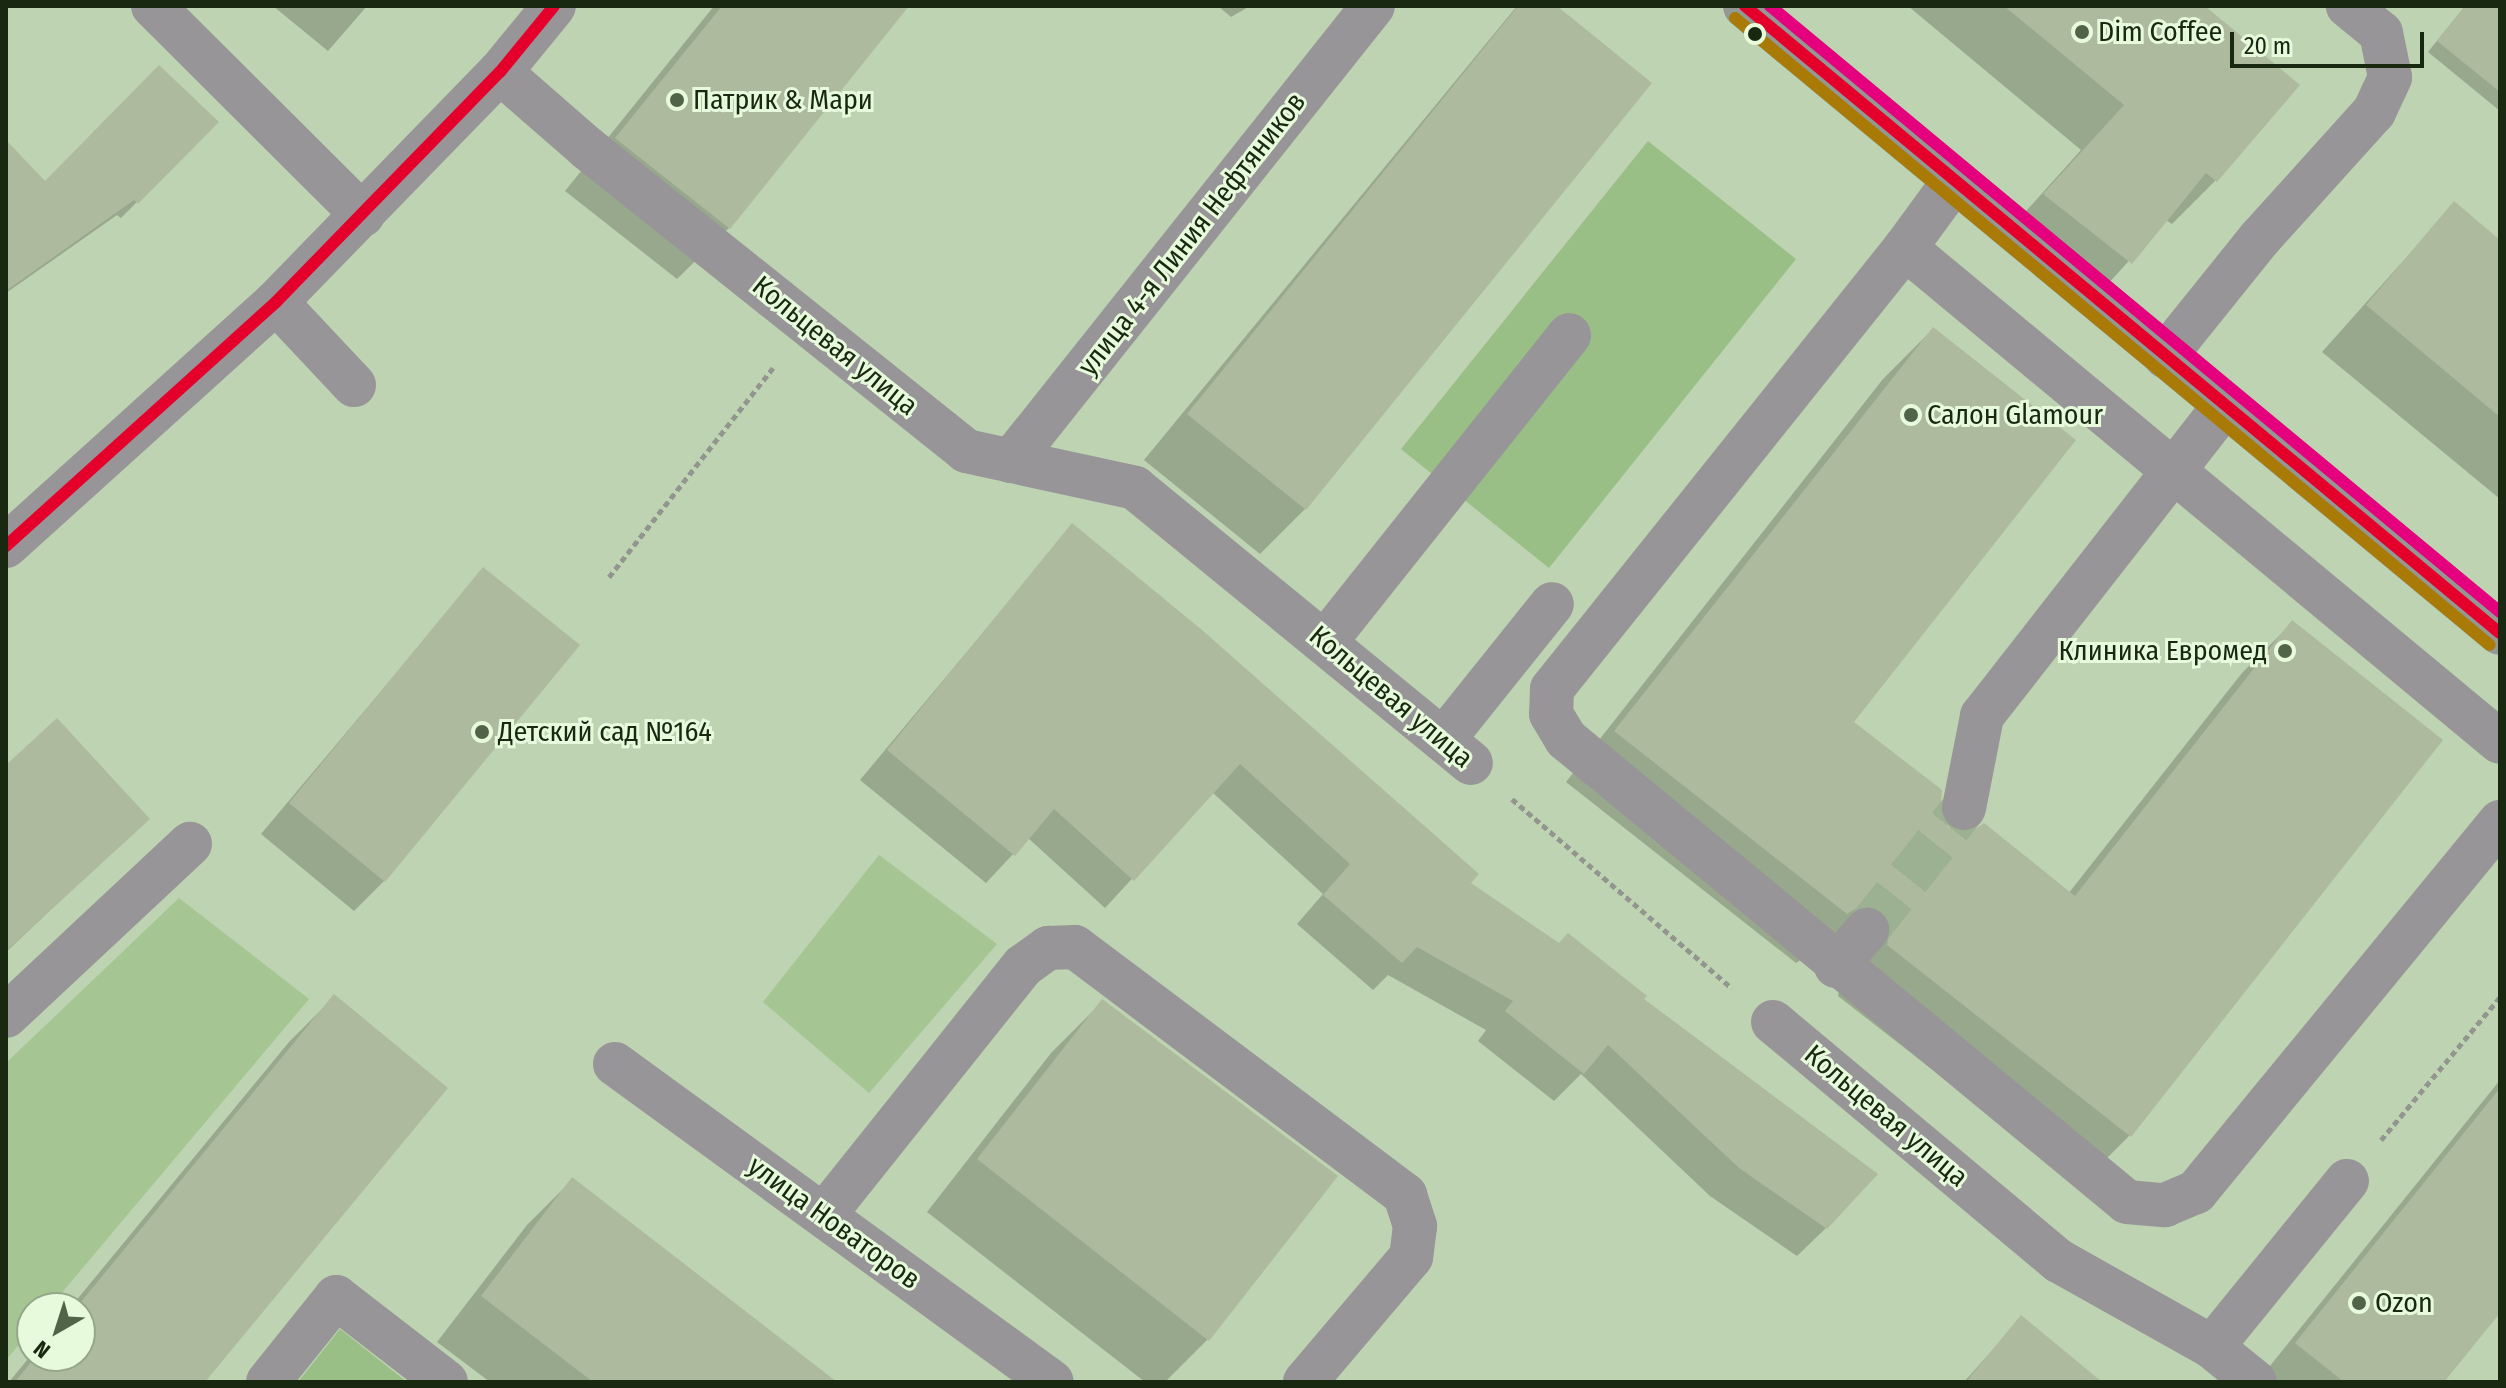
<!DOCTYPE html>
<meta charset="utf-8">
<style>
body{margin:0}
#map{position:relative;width:2506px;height:1388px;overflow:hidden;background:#bdd3b1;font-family:"Fira Sans Condensed",sans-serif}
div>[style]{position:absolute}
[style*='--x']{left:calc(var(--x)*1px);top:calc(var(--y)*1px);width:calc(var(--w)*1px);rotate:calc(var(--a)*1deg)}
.green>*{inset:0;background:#a5c593}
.forest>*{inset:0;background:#9abf86}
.shadow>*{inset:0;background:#0003}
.building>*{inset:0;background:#aeba9d}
.minor-tunnel>*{height:44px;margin-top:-22px;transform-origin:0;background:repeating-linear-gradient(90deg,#9cb191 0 44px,transparent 0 66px)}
.path>*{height:5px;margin-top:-2.5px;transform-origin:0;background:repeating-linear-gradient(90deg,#92968f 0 6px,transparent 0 10px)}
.minor>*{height:44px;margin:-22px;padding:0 22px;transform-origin:22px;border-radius:22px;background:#979598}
.major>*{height:44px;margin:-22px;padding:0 22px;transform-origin:22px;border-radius:22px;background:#939892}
.bus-1>*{height:12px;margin:-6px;padding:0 6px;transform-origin:6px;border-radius:6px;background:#e4002b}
.bus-2>*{height:12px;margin:-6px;padding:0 6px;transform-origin:6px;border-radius:6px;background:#a97a06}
.bus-3>*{height:12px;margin:-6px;padding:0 6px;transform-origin:6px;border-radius:6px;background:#e5007d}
.dots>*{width:22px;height:22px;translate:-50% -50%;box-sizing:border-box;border:4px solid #e7fbdc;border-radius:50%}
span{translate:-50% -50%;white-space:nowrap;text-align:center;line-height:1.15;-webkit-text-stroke:6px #e7fbdc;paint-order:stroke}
.poi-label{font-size:28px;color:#192810}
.left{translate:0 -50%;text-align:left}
.right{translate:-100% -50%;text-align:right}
.street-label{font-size:28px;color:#192810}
.frame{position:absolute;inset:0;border:8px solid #192810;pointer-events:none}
.north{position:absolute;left:16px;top:1292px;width:80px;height:80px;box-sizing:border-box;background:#e7fbdc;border:2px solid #95a78a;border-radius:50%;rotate:219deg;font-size:22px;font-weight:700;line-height:32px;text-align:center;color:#192810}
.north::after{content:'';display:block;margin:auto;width:28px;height:36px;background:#526448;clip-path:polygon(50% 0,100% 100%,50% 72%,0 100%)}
.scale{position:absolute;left:2230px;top:32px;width:194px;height:36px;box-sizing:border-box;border:4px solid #192810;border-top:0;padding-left:10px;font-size:24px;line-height:28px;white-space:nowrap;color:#192810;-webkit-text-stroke:6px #e7fbdc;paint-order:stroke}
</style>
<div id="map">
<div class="green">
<i style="clip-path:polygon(879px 855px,997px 944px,869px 1093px,763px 1002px)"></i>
<i style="clip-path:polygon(179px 898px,309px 999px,49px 1308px,32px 1308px,32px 1329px,6px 1360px,6px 1063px)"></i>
</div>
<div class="forest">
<i style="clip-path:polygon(1648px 141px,1796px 259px,1549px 568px,1401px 449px)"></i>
<i style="clip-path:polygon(340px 1329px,407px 1382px,298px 1382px)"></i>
</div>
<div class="shadow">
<i style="clip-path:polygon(273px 6px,367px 6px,328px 51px)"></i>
<i style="clip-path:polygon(714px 6px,907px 6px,729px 228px,677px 279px,565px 191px)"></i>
<i style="clip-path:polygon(1218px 6px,1250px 6px,1231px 17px)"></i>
<i style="clip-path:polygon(1517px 6px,1554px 6px,1649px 83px,1305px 509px,1260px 554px,1144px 460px)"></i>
<i style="clip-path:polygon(1908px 6px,2202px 6px,2297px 85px,2215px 181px,2172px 224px,2166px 220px,2087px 307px,2001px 239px,2081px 150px)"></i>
<i style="clip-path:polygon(2465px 6px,2500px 6px,2500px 111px,2428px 52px)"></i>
<i style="clip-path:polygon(216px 122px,121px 218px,117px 215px,6px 293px,6px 143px,45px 184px)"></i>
<i style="clip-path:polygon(2454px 204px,2500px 242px,2500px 499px,2322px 352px)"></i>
<i style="clip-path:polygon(1933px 329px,1851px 722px,1947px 829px,2068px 894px,2242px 673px,2292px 623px,2130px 1135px,2080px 1185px,1838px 996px,1842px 973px,1808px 955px,1796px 963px,1566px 782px,1883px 379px)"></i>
<i style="clip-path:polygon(1072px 526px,1468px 883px,1642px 999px,1826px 1228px,1797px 1256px,1710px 1196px,1581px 1074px,1554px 1101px,1478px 1041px,1486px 1030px,1388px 975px,1373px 990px,1297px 924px,1323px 894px,1212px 792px,1105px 908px,1028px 838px,986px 883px,860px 780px)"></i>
<i style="clip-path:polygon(483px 570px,384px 881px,354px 911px,261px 834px)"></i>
<i style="clip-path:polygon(6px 767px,147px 819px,6px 952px)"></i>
<i style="clip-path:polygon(334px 997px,203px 1382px,9px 1382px,32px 1354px,80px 1356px,80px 1308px,70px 1308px,289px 1042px)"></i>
<i style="clip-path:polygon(1103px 1001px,1208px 1339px,1165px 1382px,1145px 1382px,927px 1212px,1051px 1053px)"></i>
<i style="clip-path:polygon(2500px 1080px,2500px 1310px,2442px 1382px,2257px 1382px)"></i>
<i style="clip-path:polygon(572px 1180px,834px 1382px,490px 1382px,437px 1342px,527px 1225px)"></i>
<i style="clip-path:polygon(2021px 1318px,2098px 1382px,1964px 1382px)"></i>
</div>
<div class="building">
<i style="clip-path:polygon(722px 6px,909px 6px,730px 229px,615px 138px)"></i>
<i style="clip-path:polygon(1518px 6px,1557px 6px,1652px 83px,1306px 510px,1187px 414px)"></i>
<i style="clip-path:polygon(2004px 6px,2205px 6px,2300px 85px,2217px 182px,2206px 173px,2132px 264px,2043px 194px,2124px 105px)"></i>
<i style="clip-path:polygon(2465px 6px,2500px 6px,2500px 92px,2437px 41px)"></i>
<i style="clip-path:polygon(159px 65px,219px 122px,138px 204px,134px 200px,6px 291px,6px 140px,45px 181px)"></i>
<i style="clip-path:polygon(2454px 201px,2500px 240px,2500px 417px,2366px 305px)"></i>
<i style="clip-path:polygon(1933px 327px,2076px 440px,1854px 722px,1942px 790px,1940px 815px,1948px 827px,1971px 832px,1984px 823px,2075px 896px,2292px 620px,2443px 740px,2131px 1137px,1887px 945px,1891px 923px,1883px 911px,1860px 906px,1847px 914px,1614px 731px)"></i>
<i style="clip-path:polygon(1072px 523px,1202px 630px,1479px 874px,1471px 883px,1559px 943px,1568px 933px,1647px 996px,1644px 999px,1878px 1174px,1827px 1229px,1739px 1168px,1608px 1045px,1584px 1074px,1505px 1011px,1513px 1001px,1417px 947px,1402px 963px,1323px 895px,1350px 864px,1240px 764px,1134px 881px,1054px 809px,1015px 856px,887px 750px)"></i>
<i style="clip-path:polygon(483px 567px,580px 645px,385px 882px,289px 803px)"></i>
<i style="clip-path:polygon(57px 718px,150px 819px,6px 951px,6px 765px)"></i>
<i style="clip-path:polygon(334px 994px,448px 1088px,205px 1382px,15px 1382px,36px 1356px,80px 1356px,80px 1308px,76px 1308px)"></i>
<i style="clip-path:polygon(1102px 999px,1338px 1176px,1209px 1341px,977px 1159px)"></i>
<i style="clip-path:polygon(2500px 1088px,2500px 1313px,2444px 1382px,2344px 1382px,2295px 1343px)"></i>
<i style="clip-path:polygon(572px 1177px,837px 1382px,593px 1382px,481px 1296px)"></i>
<i style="clip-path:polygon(2021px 1315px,2102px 1382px,1966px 1382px)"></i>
</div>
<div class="minor-tunnel">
<i style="--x:1867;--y:930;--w:156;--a:-51.5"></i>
</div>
<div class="path">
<i style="--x:609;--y:577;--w:266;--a:-51.9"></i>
<i style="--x:1512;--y:799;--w:290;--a:40.7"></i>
<i style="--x:2381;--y:1140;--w:186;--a:-50.2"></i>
</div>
<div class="minor">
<i style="--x:153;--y:6;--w:296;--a:44.9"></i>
<i style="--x:500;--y:72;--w:116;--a:41.1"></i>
<i style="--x:587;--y:148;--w:485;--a:38.6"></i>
<i style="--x:966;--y:451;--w:173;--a:12.3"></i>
<i style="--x:1135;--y:488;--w:434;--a:39.3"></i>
<i style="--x:1954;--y:181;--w:83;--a:126.2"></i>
<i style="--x:1905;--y:248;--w:773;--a:39.7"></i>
<i style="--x:1905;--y:248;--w:565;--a:128.68"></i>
<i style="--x:1552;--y:689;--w:25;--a:92"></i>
<i style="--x:1551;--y:714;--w:29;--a:59"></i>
<i style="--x:1566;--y:739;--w:727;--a:39.53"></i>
<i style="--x:2127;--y:1202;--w:38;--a:5"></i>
<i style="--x:2165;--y:1205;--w:34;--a:-23"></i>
<i style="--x:2196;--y:1192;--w:479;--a:-50.6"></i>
<i style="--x:276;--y:302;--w:114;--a:46.8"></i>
<i style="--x:2165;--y:356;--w:151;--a:-51.2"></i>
<i style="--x:2260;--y:238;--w:170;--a:-47.9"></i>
<i style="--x:2374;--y:112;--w:38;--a:-65"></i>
<i style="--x:2390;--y:77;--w:45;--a:-101.6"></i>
<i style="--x:2381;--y:33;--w:43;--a:-140.7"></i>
<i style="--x:1011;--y:461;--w:581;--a:-51.49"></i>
<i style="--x:6;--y:546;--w:364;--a:-42.1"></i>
<i style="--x:276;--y:302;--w:321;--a:-45.8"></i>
<i style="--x:500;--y:72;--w:85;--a:-50.7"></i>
<i style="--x:1325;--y:642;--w:392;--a:-51.5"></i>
<i style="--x:1443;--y:740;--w:174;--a:-51.3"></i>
<i style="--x:1964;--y:808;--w:94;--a:-78.9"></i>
<i style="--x:1982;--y:716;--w:393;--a:-52"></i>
<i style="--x:1836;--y:966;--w:48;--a:-49.3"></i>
<i style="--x:6;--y:1016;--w:252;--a:-43.1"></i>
<i style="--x:1773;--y:1022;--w:373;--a:39.9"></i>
<i style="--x:2059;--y:1261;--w:176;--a:29.3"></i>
<i style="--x:2212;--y:1347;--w:55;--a:39.1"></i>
<i style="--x:615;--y:1064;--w:540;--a:36.04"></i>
<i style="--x:824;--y:1215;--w:319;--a:-51.4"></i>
<i style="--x:1023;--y:966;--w:31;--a:-36"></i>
<i style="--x:1048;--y:948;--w:27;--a:-2"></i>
<i style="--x:1075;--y:947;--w:413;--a:36.9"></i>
<i style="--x:1405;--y:1195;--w:33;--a:72"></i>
<i style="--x:1415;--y:1226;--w:31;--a:97"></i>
<i style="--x:1411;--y:1257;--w:164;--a:130.3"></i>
<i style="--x:2212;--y:1347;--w:214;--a:-50.9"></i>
<i style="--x:268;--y:1382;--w:109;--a:-51.3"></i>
<i style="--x:336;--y:1297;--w:139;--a:37.7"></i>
</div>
<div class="major">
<i style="--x:1745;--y:6;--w:981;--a:39.71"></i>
</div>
<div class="bus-1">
<i style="--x:1745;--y:6;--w:981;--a:39.71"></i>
<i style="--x:6;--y:546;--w:364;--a:-42.1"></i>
<i style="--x:276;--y:302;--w:321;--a:-45.8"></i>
<i style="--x:500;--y:72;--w:85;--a:-50.7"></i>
</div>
<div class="bus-2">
<i style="--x:1735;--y:18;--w:981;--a:39.71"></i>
</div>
<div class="bus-3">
<i style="--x:1770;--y:6;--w:949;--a:39.7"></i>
</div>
<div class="dots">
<i style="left:2082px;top:32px;background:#526448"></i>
<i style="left:1755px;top:34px;background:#192810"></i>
<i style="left:677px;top:100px;background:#526448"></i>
<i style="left:1911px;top:415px;background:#526448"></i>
<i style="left:2285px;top:651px;background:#526448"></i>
<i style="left:482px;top:732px;background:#526448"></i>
<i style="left:2359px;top:1303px;background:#526448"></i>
</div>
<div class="poi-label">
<span class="left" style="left:2098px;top:32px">Dim Coffee</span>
<span class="left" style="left:693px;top:100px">Патрик &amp; Мари</span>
<span class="left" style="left:1927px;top:415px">Салон Glamour</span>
<span class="right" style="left:2267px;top:651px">Клиника Евромед</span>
<span class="left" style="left:498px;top:732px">Детский сад №164</span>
<span class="left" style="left:2375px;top:1303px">Ozon</span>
</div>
<div class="street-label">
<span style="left:1192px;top:234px;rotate:-52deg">улица 4-я Линия Нефтяников</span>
<span style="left:835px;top:346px;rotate:39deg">Кольцевая улица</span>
<span style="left:1391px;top:697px;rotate:40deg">Кольцевая улица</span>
<span style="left:1886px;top:1116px;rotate:40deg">Кольцевая улица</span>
<span style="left:834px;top:1223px;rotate:36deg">улица Новаторов</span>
</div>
<div class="frame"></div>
<div class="north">N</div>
<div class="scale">20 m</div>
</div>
